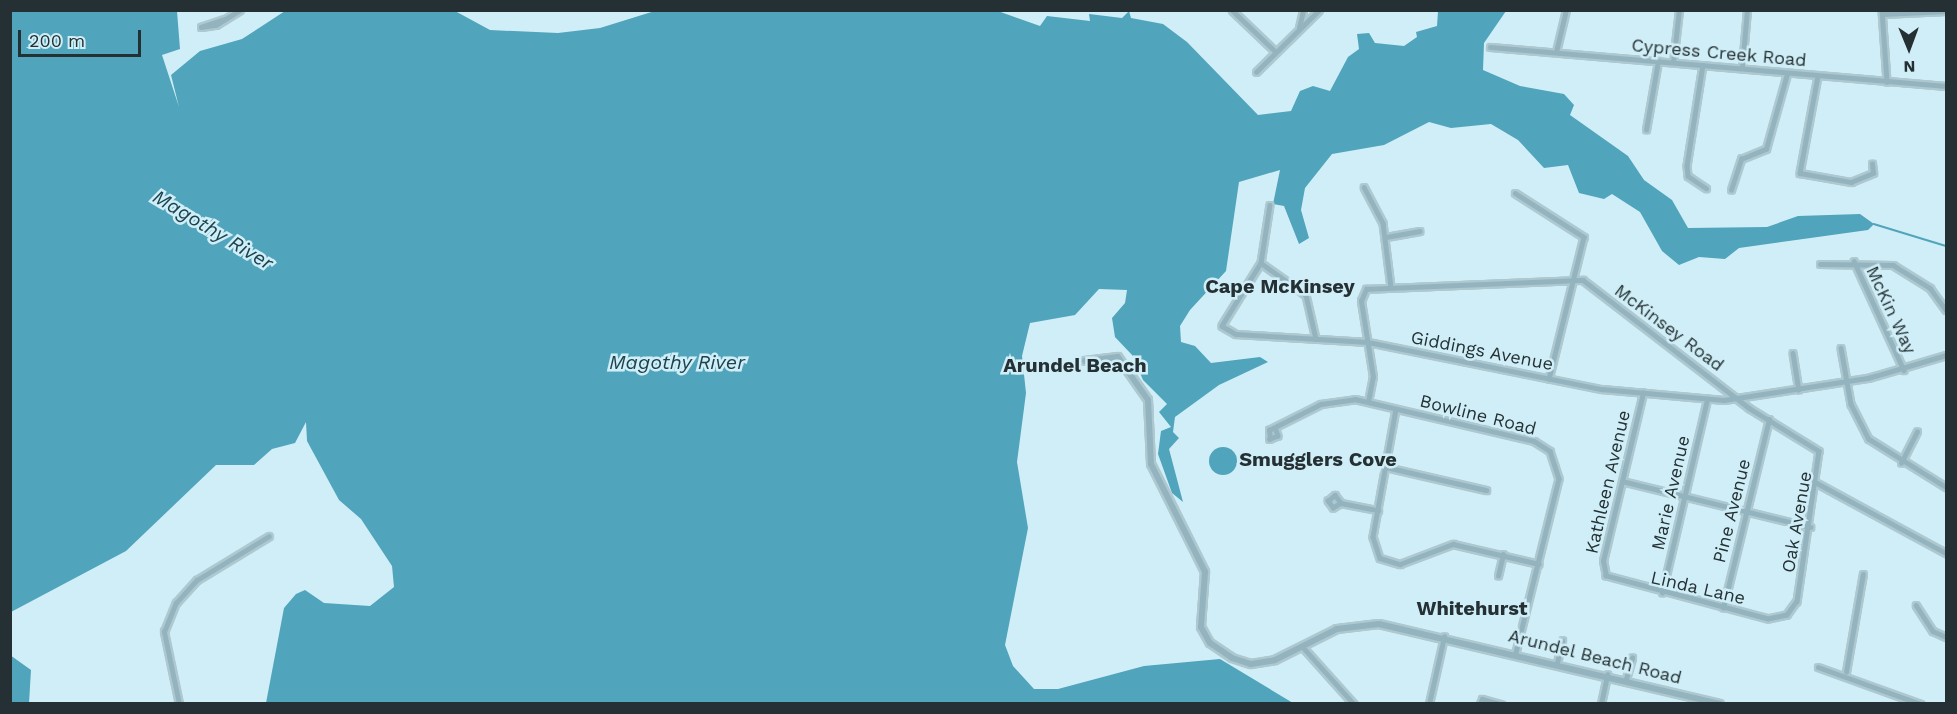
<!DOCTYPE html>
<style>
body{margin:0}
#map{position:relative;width:1957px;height:714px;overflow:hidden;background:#d0eef7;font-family:"Work Sans",sans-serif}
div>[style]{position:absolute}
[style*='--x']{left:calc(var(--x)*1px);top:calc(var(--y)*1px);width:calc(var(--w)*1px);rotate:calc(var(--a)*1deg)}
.water>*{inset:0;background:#50a4bb}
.round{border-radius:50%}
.stream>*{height:1.5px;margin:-0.75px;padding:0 0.75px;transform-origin:0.75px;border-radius:0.75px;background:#50a4bb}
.roads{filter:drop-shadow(2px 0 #aec8d0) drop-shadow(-2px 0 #aec8d0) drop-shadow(0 2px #aec8d0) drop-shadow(0 -2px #aec8d0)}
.minor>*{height:4.5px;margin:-2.25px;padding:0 2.25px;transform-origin:2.25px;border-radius:2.25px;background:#93b4bf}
.tertiary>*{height:6px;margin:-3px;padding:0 3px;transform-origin:3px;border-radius:3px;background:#93b4bf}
span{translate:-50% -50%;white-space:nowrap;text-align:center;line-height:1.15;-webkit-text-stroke:5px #d0eef7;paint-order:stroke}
.street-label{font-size:18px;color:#243033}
.water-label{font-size:20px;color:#1c434d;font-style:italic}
.neighbourhood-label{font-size:20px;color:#243033;font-weight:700}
.frame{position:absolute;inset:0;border:12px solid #243033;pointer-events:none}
.north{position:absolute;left:1879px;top:18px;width:60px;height:60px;-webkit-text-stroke:4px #d0eef7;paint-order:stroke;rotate:179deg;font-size:16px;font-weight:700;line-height:24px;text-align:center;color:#243033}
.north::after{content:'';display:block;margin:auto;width:21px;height:27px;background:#243033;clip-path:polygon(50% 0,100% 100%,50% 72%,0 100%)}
.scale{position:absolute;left:18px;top:30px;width:123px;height:27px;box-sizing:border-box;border:3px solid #243033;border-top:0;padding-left:8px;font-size:18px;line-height:21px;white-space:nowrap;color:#243033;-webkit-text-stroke:4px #d0eef7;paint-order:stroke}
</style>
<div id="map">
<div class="water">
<i style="clip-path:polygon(658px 10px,995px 10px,1040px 26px,1047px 16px,1090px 21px,1089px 14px,1122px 18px,1129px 11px,1131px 18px,1163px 24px,1187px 42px,1258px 115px,1291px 111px,1300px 91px,1313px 86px,1330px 91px,1348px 57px,1359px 49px,1357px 34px,1369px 33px,1375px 43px,1404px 46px,1417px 37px,1416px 32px,1437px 26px,1438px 11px,1506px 11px,1484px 43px,1483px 70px,1520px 86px,1564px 94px,1574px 105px,1570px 115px,1628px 156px,1644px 180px,1672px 200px,1688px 228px,1767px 227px,1798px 216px,1860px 214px,1874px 224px,1868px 230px,1739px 248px,1725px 259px,1699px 257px,1679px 265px,1662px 251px,1640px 212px,1612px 194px,1604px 199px,1579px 193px,1568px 165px,1544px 168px,1518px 140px,1491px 124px,1451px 128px,1429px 122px,1384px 145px,1332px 154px,1305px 188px,1301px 210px,1309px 238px,1299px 244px,1284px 206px,1273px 204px,1280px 170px,1239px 182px,1226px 271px,1190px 310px,1180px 326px,1181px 342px,1195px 346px,1211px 363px,1260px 357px,1268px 362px,1219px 385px,1175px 417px,1173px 432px,1179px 438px,1169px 449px,1183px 502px,1172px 493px,1158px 454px,1161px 431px,1171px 427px,1159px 412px,1167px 404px,1143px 380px,1133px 356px,1115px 337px,1112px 318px,1125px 303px,1127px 290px,1099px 289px,1075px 315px,1030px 323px,1022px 356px,1026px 393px,1017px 462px,1028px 528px,1005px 645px,1013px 666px,1034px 689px,1058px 689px,1144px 666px,1220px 659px,1293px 703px,266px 703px,284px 608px,296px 594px,305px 590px,324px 603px,370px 606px,394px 587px,392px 566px,361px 519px,339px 500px,307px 441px,306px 422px,295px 443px,272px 449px,254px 465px,216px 465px,126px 551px,11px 612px,11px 11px,177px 11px,180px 49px,162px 55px,179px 107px,171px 75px,200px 51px,242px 39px,285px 11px,455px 11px,490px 30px,558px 33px,600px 28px)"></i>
<i class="round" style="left:1209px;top:447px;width:28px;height:28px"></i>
<i style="clip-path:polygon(10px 655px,31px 670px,29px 703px,11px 703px)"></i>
</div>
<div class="stream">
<i style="--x:1874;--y:224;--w:75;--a:17"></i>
</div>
<div class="roads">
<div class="minor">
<i style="--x:1232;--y:10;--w:59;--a:43.6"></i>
<i style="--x:1882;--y:10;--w:72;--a:86"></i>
<i style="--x:1883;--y:14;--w:63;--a:-2.7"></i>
<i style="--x:201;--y:27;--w:15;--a:-8"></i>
<i style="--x:216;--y:25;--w:28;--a:-32"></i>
<i style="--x:201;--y:27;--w:24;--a:-19"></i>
<i style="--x:1299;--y:28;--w:18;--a:-77"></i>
<i style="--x:1490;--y:47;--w:458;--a:4.9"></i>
<i style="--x:1556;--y:52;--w:43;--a:-76.6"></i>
<i style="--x:1673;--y:62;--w:52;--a:-83.4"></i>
<i style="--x:1703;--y:65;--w:102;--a:99"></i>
<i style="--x:1687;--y:166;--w:10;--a:84"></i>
<i style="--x:1688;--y:176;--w:22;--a:34"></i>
<i style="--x:1742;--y:67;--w:57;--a:-85"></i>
<i style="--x:1256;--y:72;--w:88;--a:-44.5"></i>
<i style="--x:1818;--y:76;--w:99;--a:100.5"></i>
<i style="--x:1800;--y:173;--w:52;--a:10"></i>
<i style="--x:1851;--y:182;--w:24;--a:-22"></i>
<i style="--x:1873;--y:173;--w:9;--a:-96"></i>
<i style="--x:1646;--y:130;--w:70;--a:-80.1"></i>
<i style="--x:1364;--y:187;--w:41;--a:62.2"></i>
<i style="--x:1383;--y:223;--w:64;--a:82.9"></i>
<i style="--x:1731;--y:190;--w:33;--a:-72"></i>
<i style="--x:1741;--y:159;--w:27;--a:-22"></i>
<i style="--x:1766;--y:149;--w:78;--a:-74.4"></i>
<i style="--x:1515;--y:193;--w:82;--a:32.5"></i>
<i style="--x:1584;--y:237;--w:146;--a:103.8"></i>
<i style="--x:1270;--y:205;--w:59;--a:98.8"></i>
<i style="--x:1261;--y:263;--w:74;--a:121.8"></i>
<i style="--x:1222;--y:326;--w:16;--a:30"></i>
<i style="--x:1236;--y:334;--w:132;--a:3.5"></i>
<i style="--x:1368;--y:342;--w:239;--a:11.4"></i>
<i style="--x:1602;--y:389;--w:122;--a:5.2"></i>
<i style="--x:1724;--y:400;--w:146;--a:-8.7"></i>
<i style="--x:1868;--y:378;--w:81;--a:-16.4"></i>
<i style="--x:1386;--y:237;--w:34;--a:-10"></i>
<i style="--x:1854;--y:261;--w:120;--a:65.4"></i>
<i style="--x:1261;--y:263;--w:55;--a:35.4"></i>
<i style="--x:1306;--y:295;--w:45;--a:77.2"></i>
<i style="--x:1820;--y:264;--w:73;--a:0.8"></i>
<i style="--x:1893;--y:265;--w:44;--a:31.9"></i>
<i style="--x:1930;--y:288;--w:27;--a:54"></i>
<i style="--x:1841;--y:348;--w:57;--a:79.9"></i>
<i style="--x:1851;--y:404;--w:39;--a:63"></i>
<i style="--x:1869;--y:439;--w:91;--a:31.9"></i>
<i style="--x:1793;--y:353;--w:37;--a:81"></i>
<i style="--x:1368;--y:402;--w:25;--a:-79"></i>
<i style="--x:1373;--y:377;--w:77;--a:-99"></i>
<i style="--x:1361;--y:301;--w:13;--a:-67"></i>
<i style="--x:1366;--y:289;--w:217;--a:-2.4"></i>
<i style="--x:1583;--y:280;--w:210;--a:37.6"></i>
<i style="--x:1749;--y:408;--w:82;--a:31.6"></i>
<i style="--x:1819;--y:451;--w:152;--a:98.3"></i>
<i style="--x:1797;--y:601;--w:17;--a:126"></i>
<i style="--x:1787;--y:615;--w:19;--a:168"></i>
<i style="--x:1768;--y:619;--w:168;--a:-165.1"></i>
<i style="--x:1606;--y:576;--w:15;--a:-101"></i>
<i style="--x:1603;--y:561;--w:173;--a:-76.6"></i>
<i style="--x:1396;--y:409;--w:130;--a:100.2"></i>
<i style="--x:1373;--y:537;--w:22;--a:72"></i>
<i style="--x:1380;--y:558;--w:21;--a:17"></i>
<i style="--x:1400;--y:564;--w:57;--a:-20.7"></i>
<i style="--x:1453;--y:544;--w:88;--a:13.1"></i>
<i style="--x:1276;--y:430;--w:6;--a:72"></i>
<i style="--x:1278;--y:436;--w:9;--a:159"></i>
<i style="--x:1270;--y:439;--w:9;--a:-96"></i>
<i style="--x:1269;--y:430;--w:58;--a:-26.6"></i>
<i style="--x:1321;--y:404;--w:34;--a:-8"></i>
<i style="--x:1355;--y:399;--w:184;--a:13.2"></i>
<i style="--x:1534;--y:441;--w:19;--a:32"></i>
<i style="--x:1550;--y:451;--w:29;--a:72"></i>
<i style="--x:1559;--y:479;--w:179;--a:103.9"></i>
<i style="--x:1901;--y:463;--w:35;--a:-63"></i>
<i style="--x:1386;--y:467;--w:103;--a:13"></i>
<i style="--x:1622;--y:481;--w:194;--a:13.7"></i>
<i style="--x:1817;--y:483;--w:147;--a:28.5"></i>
<i style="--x:1341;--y:503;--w:9;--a:148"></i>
<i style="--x:1333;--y:508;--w:9;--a:-126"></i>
<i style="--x:1328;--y:501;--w:9;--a:-41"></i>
<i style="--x:1335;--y:495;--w:10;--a:53"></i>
<i style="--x:1341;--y:503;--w:38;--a:11"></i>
<i style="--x:1498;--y:576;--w:22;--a:-77"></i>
<i style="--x:1662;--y:593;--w:199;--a:-76.9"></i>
<i style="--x:1916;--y:605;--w:31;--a:57"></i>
<i style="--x:1933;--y:631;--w:14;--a:25"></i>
<i style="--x:1723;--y:608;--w:194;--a:-76.3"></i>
<i style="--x:1302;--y:646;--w:78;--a:48.1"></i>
<i style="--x:1557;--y:663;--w:23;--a:-77"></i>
<i style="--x:1818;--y:667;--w:109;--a:19.8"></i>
<i style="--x:1846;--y:672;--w:99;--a:-80.2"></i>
<i style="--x:1626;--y:679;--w:22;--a:-74"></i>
<i style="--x:179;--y:704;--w:74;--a:-101.8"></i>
<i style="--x:164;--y:632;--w:31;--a:-68"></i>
<i style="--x:176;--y:603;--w:31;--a:-48"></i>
<i style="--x:197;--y:580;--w:84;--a:-31.4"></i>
<i style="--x:1429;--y:704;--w:69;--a:-77.4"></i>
<i style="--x:1480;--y:704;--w:5;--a:-68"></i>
<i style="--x:1482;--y:699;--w:20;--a:15"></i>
<i style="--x:1601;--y:704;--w:30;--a:-78"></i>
</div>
<div class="tertiary">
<i style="--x:1085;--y:361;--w:33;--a:-7"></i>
<i style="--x:1118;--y:357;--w:52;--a:55.1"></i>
<i style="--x:1148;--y:400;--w:64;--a:87.3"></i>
<i style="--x:1151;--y:464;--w:121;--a:63.4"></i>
<i style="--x:1205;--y:572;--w:55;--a:94.2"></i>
<i style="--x:1201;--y:627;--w:18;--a:61"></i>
<i style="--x:1210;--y:643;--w:27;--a:34"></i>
<i style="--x:1232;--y:658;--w:20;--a:18"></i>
<i style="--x:1251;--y:664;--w:24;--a:-9"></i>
<i style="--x:1275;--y:660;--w:69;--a:-26.6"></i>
<i style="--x:1337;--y:629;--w:42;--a:-6.8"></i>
<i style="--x:1379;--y:624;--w:350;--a:13.2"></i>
</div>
</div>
<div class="street-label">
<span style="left:1719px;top:53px;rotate:5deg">Cypress Creek Road</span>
<span style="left:1891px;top:310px;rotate:65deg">McKin Way</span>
<span style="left:1669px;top:328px;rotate:37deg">McKinsey Road</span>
<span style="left:1482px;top:351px;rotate:11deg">Giddings Avenue</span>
<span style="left:1478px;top:415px;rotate:14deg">Bowline Road</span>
<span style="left:1608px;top:482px;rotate:-77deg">Kathleen Avenue</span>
<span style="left:1671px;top:493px;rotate:-77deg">Marie Avenue</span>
<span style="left:1732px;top:511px;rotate:-76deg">Pine Avenue</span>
<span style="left:1797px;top:522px;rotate:-80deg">Oak Avenue</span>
<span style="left:1698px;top:588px;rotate:13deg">Linda Lane</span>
<span style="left:1595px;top:657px;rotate:14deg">Arundel Beach Road</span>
</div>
<div class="water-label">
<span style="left:213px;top:230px;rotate:31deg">Magothy River</span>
<span style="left:677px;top:362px">Magothy River</span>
</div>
<div class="neighbourhood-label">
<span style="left:1280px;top:286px">Cape McKinsey</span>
<span style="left:1075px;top:365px">Arundel Beach</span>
<span style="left:1318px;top:459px">Smugglers Cove</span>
<span style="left:1472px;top:608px">Whitehurst</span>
</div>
<div class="frame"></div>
<div class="north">N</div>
<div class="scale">200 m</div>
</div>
